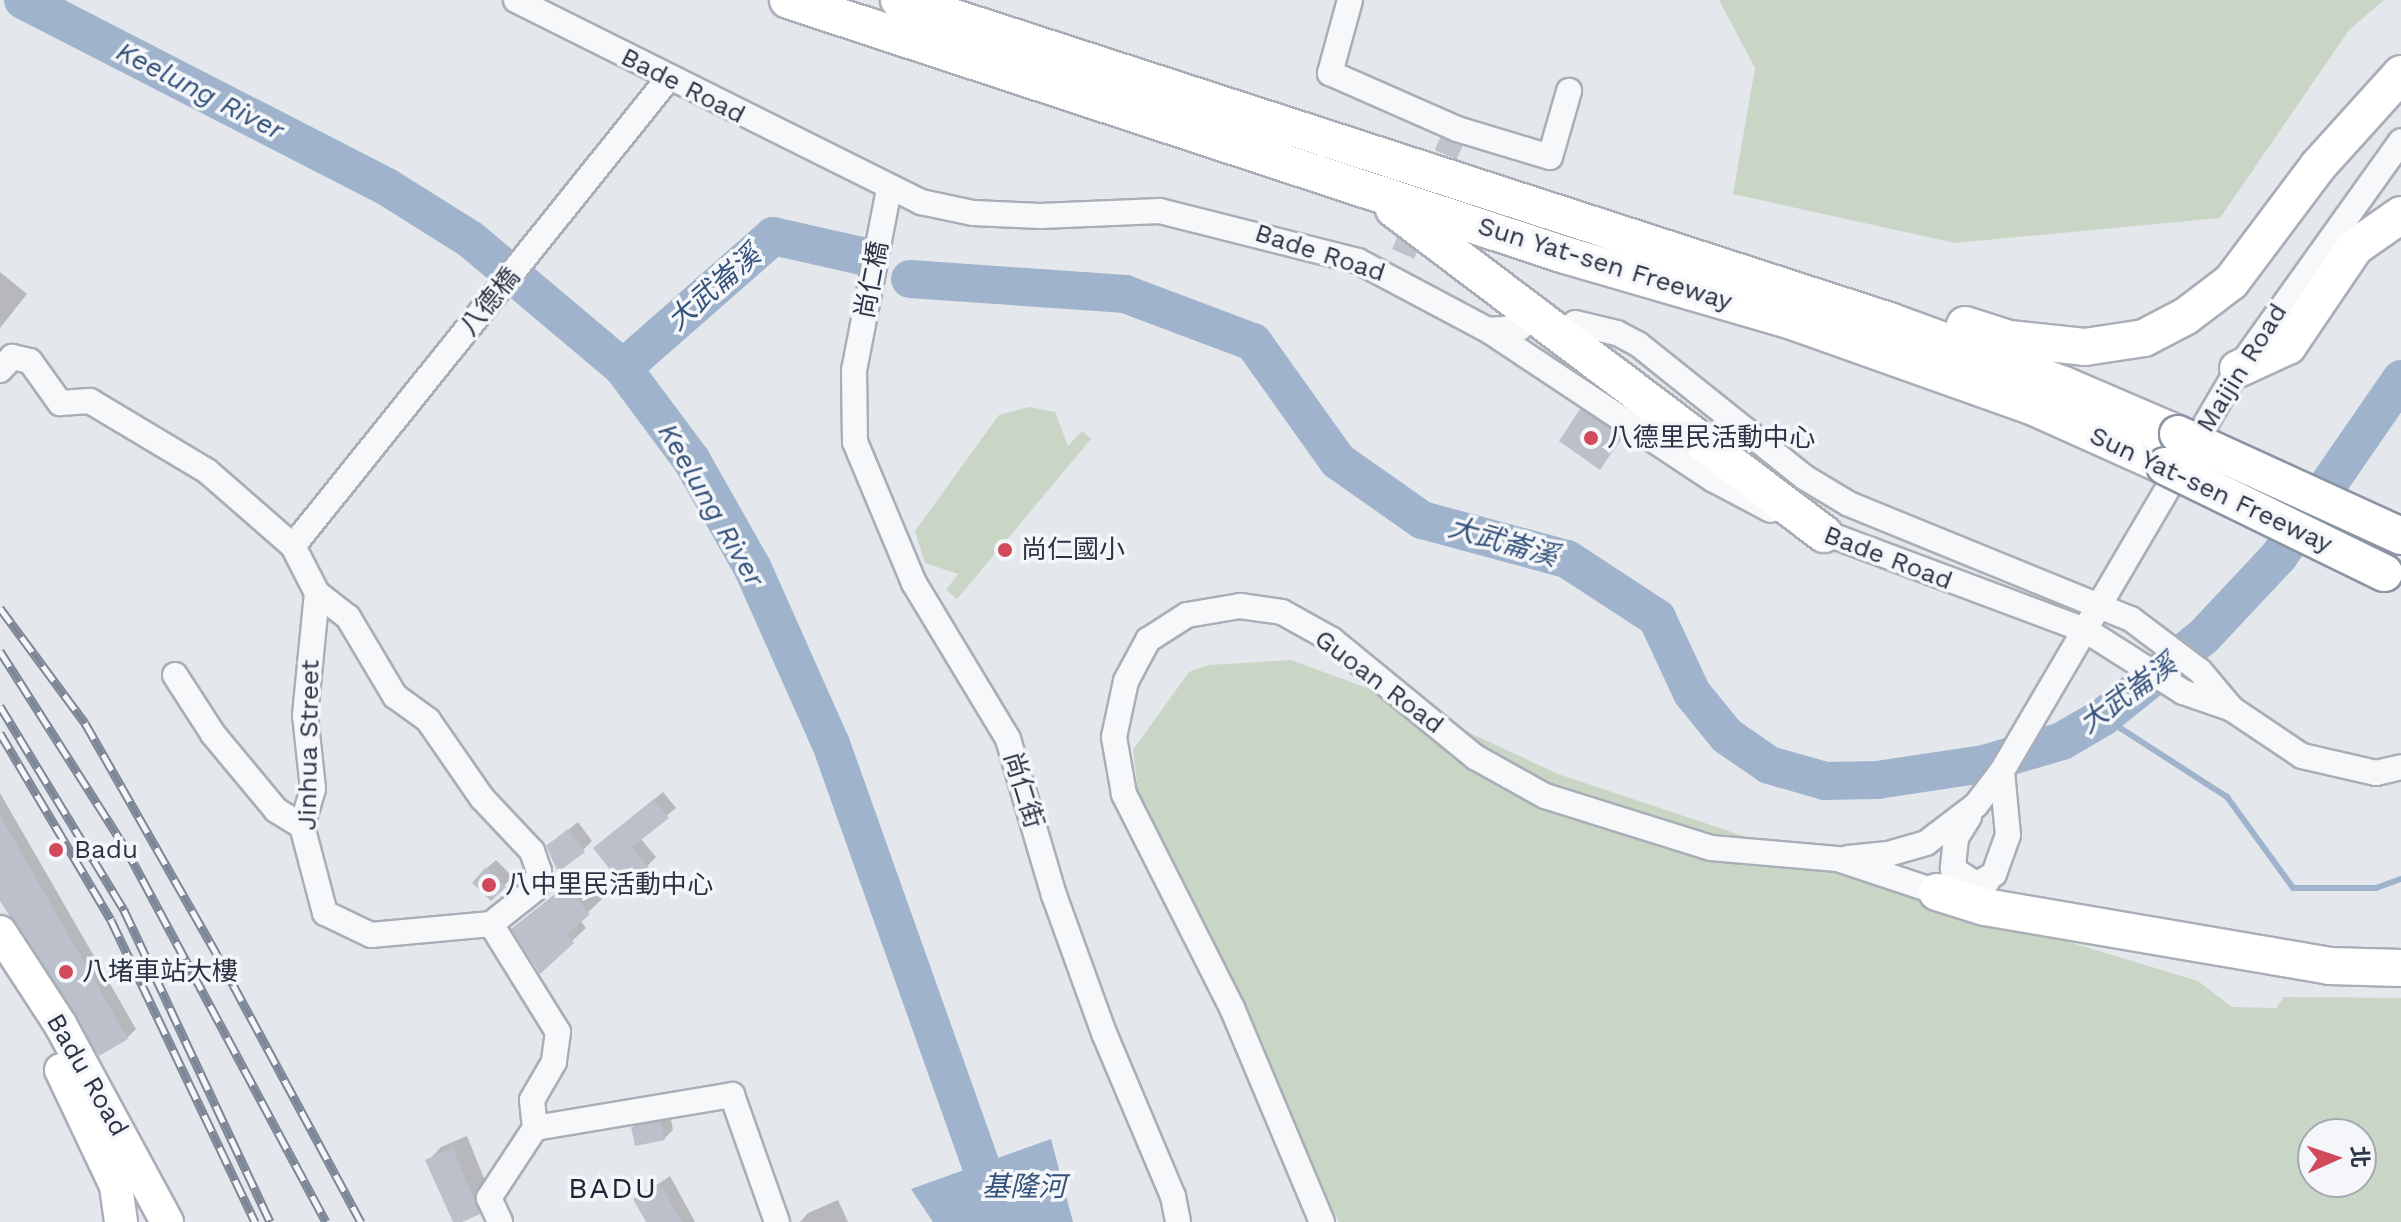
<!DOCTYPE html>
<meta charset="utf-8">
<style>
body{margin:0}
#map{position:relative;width:2401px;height:1222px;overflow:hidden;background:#e4e7ec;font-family:"Work Sans","Noto Sans TC",sans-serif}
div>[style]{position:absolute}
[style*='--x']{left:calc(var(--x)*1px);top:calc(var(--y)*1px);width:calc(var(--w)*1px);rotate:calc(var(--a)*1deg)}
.green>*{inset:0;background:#c9d6c5}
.water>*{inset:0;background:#9fb4cc}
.shadow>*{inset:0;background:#0003}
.stream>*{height:6px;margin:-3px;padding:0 3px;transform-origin:3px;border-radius:3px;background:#9fb4cc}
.river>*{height:38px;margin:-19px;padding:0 19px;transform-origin:19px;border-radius:19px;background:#9fb4cc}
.building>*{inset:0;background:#bbc0ca}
.minor-tunnel>*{height:24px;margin-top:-12px;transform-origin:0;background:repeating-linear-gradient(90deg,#bfc3cb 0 24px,transparent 0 36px)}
.roads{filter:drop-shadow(2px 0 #a9aeb7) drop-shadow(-2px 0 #a9aeb7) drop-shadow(0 2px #a9aeb7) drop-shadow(0 -2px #a9aeb7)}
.minor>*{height:24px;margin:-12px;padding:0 12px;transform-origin:12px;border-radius:12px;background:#f7f8fa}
.major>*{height:32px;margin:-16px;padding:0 16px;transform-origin:16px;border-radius:16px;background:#fff}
.highway>*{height:36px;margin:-18px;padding:0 18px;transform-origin:18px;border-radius:18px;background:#fff}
.rail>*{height:9px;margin-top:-4.5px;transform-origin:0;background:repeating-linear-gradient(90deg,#f4f6f9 0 18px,#7d8696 0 36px);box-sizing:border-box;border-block:2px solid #7d8696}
.bridges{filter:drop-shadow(2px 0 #8b94a3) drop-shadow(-2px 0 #8b94a3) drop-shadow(0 2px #8b94a3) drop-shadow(0 -2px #8b94a3)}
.highway-bridge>*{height:36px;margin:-18px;padding:0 18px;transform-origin:18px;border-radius:18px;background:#fff}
.dots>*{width:22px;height:22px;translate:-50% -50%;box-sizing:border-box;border:4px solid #f4f6f9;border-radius:50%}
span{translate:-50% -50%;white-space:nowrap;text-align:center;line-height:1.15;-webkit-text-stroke:7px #f4f6f9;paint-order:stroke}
.street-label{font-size:26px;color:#2b3445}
.poi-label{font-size:26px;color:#2b3445}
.left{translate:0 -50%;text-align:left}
.water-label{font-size:28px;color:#34527a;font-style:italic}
.quarter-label{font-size:30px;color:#1d2536;letter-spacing:2px}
.north{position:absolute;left:2297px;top:1118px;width:80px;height:80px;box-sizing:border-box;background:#f4f6f9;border:2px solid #a4a8b1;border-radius:50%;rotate:87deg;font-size:22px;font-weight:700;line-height:32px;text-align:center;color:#2b3445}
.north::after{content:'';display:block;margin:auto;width:28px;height:36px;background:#d1495b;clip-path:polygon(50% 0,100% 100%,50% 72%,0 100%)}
</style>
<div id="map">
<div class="green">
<i style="clip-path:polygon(1719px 0,2384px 0,2349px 30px,2220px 218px,1955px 243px,1733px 194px,1755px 68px)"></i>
<i style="clip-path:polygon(1029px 407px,1055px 412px,1068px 446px,1082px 431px,1091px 439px,957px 599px,946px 590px,958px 574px,925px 563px,915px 531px,999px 415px)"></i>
<i style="clip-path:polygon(evenodd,1291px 660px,1399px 700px,1558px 774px,1973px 913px,2198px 981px,2232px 1007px,2276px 1008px,2284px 997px,2401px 998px,2401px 1222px,1339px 1222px,1143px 834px,1133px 750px,1189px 672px,1208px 665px,1291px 660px,2313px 1134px,2361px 1134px,2361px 1182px,2313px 1182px,2313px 1134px)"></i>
</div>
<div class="water">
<i style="clip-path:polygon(1051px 1139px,1073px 1222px,933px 1222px,911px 1189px)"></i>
</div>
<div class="shadow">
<i style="clip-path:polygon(0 272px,27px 294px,0 328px)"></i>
<i style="clip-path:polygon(1595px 397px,1634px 423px,1600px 467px,1582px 410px)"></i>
<i style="clip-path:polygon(663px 792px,676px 808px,640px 838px,656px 857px,647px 866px,604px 840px)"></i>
<i style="clip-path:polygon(0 793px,136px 1029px,127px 1038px,0 897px)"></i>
<i style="clip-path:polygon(578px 822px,592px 841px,583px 850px,548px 846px)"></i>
<i style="clip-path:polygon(496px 860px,513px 877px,491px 898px,487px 868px)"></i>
<i style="clip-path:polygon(580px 874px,602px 899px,580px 920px,586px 928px,540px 971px,514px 929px)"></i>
<i style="clip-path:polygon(670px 1114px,673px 1130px,664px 1139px,633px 1128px,642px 1119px)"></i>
<i style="clip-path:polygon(467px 1136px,492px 1198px,479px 1212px,456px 1222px,428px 1161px,441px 1147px)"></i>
<i style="clip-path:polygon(670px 1176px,695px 1222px,649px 1222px,636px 1199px)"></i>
<i style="clip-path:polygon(838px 1200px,848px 1222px,800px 1222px,808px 1213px)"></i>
</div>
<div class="stream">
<i style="--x:2103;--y:717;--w:148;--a:32.8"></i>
<i style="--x:2227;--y:797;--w:112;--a:54"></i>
<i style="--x:2293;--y:888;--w:83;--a:0"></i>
<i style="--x:2376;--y:888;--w:27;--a:-20"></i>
</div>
<div class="river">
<i style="--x:23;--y:0;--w:409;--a:27.2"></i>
<i style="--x:387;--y:187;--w:98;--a:32.1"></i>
<i style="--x:470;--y:239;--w:200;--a:40.1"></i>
<i style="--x:623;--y:368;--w:116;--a:53.4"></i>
<i style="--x:692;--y:461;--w:124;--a:60.5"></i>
<i style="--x:753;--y:569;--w:192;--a:66"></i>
<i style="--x:831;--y:744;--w:507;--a:70.42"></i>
<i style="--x:910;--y:279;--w:216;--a:4"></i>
<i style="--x:1125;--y:294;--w:137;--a:20.6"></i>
<i style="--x:1253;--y:342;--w:146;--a:54.5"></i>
<i style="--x:1338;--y:461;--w:103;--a:35.1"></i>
<i style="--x:1422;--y:520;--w:150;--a:15.1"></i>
<i style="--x:1567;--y:559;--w:108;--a:33.2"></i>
<i style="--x:1657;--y:618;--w:83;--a:65"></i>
<i style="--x:1692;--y:693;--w:55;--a:50.9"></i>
<i style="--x:1727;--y:736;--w:51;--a:34.6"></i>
<i style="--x:1769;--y:765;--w:58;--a:15.9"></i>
<i style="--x:1825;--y:781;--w:52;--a:-1.1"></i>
<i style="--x:1877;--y:780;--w:108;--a:-8.5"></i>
<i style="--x:1984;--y:764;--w:81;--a:-16.4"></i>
<i style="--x:2062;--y:741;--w:48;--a:-30.3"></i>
<i style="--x:2103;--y:717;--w:129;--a:-38.7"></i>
<i style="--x:2204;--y:636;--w:110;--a:-46.8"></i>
<i style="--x:2279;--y:556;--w:215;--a:-55.4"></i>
<i style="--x:623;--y:368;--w:200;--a:-41.3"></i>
<i style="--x:773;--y:236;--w:91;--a:12.7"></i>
</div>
<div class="building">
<i style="clip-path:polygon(1580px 409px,1622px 437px,1600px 470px,1559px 441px)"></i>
<i style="clip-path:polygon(654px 799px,669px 818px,632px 847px,649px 867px,624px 887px,593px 848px)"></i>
<i style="clip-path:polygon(0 815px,128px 1039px,99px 1056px,0 901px)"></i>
<i style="clip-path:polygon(568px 829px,585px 852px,558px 872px,546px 846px)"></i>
<i style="clip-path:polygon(486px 867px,506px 887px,491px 901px,472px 883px)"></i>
<i style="clip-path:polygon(565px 886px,590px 914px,567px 935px,574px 943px,540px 974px,511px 929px)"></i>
<i style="clip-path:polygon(661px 1122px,665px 1140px,635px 1146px,631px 1127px)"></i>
<i style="clip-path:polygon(453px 1148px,480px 1214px,462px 1222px,453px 1222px,425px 1160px)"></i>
<i style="clip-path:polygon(660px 1184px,682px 1222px,646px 1222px,633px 1199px)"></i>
</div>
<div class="minor-tunnel">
<i style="--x:1403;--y:254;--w:126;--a:-66.7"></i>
</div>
<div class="roads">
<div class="minor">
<i style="--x:516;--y:0;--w:453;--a:26.5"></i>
<i style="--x:921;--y:202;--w:53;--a:11.9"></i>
<i style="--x:973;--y:213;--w:67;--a:2.6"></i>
<i style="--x:1040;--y:216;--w:120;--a:-2.4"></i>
<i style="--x:1160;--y:211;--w:204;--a:14.2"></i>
<i style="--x:1358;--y:261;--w:147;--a:28"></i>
<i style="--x:1488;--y:330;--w:271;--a:33.6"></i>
<i style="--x:1714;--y:480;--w:64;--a:27.8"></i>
<i style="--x:1350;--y:0;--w:76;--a:105.3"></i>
<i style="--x:1330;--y:73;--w:139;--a:23.8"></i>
<i style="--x:1457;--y:129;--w:97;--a:16.8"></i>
<i style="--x:1550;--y:157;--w:69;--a:-73.9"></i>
<i style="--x:889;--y:189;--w:184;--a:100.9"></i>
<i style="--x:854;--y:370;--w:72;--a:89.2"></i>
<i style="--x:855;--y:442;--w:153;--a:67.3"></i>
<i style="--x:914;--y:583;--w:182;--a:58.9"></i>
<i style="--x:1008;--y:739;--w:163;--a:73.6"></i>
<i style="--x:1054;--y:895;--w:147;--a:70.1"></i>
<i style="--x:1104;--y:1033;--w:177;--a:67.1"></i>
<i style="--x:1173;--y:1196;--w:26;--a:79"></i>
<i style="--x:1575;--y:323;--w:43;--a:13.4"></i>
<i style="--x:1617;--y:333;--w:24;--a:28"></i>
<i style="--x:1638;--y:344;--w:213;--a:38.7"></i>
<i style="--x:1804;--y:477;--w:52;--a:31"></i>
<i style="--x:1849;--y:504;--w:305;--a:22.2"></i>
<i style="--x:2131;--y:619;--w:86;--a:37"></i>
<i style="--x:2200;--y:671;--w:50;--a:49.9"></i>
<i style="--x:1488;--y:330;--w:32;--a:-4"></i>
<i style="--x:0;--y:370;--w:18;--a:-47"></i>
<i style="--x:12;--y:357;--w:18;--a:13"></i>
<i style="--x:30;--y:361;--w:52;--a:54.5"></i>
<i style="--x:60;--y:403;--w:30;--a:-4"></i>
<i style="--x:90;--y:401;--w:136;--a:30.9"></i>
<i style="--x:207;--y:471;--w:114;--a:41.1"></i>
<i style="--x:293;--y:546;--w:53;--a:62.9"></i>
<i style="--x:317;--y:593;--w:39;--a:38"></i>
<i style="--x:348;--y:617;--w:92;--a:59.3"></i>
<i style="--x:395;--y:696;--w:41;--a:36"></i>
<i style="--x:428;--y:720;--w:95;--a:55.3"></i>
<i style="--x:482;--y:798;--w:73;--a:46.7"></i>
<i style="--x:532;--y:851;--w:21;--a:71"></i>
<i style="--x:539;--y:871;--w:18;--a:103"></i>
<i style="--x:535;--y:889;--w:56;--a:141.5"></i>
<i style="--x:1812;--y:528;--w:294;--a:20.5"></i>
<i style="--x:2087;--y:631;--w:114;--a:32.4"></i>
<i style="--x:2183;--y:692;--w:52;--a:19.1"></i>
<i style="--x:2232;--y:709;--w:84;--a:33.9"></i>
<i style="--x:2302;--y:756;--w:76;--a:12.9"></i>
<i style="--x:2376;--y:773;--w:26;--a:-13"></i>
<i style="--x:293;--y:546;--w:599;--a:-51.24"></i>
<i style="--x:317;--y:593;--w:123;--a:95.6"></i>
<i style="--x:305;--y:715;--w:74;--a:83.8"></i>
<i style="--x:313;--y:789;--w:39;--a:107"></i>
<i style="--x:302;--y:826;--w:90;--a:75.2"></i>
<i style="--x:325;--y:913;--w:51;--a:25.6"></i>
<i style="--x:371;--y:935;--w:121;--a:-5.2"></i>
<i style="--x:491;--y:924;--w:127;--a:58.2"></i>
<i style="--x:558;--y:1032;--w:30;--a:98"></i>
<i style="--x:554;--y:1062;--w:44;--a:120.1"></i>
<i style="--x:532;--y:1100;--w:28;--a:84"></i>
<i style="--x:535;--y:1128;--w:84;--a:123.3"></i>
<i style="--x:489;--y:1198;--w:26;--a:65"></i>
<i style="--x:175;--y:675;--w:70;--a:57.2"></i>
<i style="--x:213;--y:734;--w:99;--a:50.3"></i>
<i style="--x:276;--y:810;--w:31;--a:32"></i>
<i style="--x:1969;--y:817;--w:25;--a:122"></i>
<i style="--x:1956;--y:838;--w:31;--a:96"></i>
<i style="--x:1953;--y:869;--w:27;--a:33"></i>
<i style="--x:1976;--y:884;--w:11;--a:-10"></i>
<i style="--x:1848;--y:858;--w:40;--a:-5.7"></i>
<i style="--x:1888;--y:854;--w:40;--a:-16"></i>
<i style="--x:1926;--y:843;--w:63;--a:-37.2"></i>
<i style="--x:1976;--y:805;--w:43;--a:-52.6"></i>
<i style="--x:2002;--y:771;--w:466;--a:-59.6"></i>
<i style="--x:2238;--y:369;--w:280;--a:-54.4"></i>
<i style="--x:535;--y:1128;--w:200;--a:-9.5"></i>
<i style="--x:732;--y:1095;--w:135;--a:70.5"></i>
<i style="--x:1322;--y:1222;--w:232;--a:-112.8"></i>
<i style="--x:1232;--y:1008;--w:240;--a:-116.8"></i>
<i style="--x:1124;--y:794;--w:58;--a:-100"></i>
<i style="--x:1114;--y:737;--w:57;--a:-77.9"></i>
<i style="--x:1126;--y:681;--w:47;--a:-61.8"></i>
<i style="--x:1148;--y:640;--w:46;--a:-32.7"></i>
<i style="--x:1187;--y:615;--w:54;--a:-9.6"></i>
<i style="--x:1240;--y:606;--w:42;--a:8.1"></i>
<i style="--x:1282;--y:612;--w:57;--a:29.2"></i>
<i style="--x:1332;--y:640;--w:185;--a:39.3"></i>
<i style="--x:1475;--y:757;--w:80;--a:29.1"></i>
<i style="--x:1545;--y:796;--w:174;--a:17.4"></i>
<i style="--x:1711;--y:848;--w:127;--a:5"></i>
<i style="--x:1838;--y:859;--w:104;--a:18.4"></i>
<i style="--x:1937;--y:892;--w:27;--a:0"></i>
<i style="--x:1964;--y:892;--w:35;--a:-31"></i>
<i style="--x:1994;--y:874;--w:41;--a:-70.3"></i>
<i style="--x:2008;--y:835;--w:64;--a:-95.4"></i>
</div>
<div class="major">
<i style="--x:0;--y:932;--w:110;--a:56.9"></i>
<i style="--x:60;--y:1024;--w:225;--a:61.6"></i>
<i style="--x:61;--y:1070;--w:128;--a:64.6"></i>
<i style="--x:116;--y:1186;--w:36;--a:82"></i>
</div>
<div class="highway">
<i style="--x:788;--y:0;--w:818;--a:18.17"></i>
<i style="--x:1565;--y:255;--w:240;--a:16.2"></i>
<i style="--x:1795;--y:322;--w:256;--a:19.6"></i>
<i style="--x:2036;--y:408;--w:141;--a:24.2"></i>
<i style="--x:899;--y:0;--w:1041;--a:17.96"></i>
<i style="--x:1889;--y:321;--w:186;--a:20.1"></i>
<i style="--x:2064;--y:385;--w:124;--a:23.3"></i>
<i style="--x:1394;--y:209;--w:539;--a:37.08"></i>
<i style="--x:1965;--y:325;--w:46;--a:17.7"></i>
<i style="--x:2009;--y:339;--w:76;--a:6"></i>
<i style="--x:2085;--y:347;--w:60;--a:-8.7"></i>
<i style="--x:2144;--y:338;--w:47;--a:-27.6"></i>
<i style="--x:2186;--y:316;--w:56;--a:-37.1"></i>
<i style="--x:2231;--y:282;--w:145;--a:-53.1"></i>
<i style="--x:2318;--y:166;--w:124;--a:-47.9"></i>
<i style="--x:2238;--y:369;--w:55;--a:-24.7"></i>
<i style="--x:2288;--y:346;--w:120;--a:-55.9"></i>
<i style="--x:2355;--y:247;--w:56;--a:-34.8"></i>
<i style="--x:1937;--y:892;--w:50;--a:17.4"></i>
<i style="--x:1985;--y:907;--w:349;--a:9.7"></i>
<i style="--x:2329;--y:966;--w:72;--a:1.6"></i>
</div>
</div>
<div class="rail">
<i style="--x:0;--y:608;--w:143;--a:53.5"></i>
<i style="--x:85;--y:723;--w:265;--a:60.3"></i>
<i style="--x:216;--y:953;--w:306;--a:61.7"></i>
<i style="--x:0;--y:651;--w:232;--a:57.5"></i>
<i style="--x:125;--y:847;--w:425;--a:61.8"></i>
<i style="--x:0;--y:706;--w:239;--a:58.7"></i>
<i style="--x:124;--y:910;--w:344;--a:64.9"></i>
<i style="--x:0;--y:733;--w:217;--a:59.3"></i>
<i style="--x:111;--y:920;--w:335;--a:64.5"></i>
</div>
<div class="bridges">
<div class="highway-bridge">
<i style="--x:2178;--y:434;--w:245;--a:24.6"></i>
<i style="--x:2165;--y:466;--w:244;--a:26"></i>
</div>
</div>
<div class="dots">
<i style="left:1591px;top:438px;background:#d1495b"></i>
<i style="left:1005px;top:550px;background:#d1495b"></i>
<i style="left:56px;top:850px;background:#d1495b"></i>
<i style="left:489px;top:885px;background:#d1495b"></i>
<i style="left:66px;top:972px;background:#d1495b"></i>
</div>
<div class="street-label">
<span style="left:683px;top:86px;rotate:27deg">Bade Road</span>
<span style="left:1320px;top:253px;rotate:18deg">Bade Road</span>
<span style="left:1605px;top:264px;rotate:17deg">Sun Yat-sen Freeway</span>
<span style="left:872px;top:280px;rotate:-79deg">尚仁橋</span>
<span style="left:490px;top:302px;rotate:-51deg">八德橋</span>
<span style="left:2242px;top:368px;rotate:-58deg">Maijin Road</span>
<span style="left:2211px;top:490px;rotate:25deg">Sun Yat-sen Freeway</span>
<span style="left:1888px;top:558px;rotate:21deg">Bade Road</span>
<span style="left:1379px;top:682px;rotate:37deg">Guoan Road</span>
<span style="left:309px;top:745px;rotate:-89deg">Jinhua Street</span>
<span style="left:1023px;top:790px;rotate:73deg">尚仁街</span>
<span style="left:87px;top:1075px;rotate:60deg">Badu Road</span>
</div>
<div class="poi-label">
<span class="left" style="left:1607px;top:438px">八德里民活動中心</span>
<span class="left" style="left:1021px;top:550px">尚仁國小</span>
<span class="left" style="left:74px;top:850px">Badu</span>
<span class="left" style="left:505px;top:885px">八中里民活動中心</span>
<span class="left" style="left:82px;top:972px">八堵車站大樓</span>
</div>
<div class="water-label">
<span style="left:200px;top:91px;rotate:27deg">Keelung River</span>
<span style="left:714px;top:288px;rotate:-41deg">大武崙溪</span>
<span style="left:711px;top:505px;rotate:60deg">Keelung River</span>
<span style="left:1503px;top:542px;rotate:16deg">大武崙溪</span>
<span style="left:2128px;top:694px;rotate:-36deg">大武崙溪</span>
<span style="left:1024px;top:1187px">基隆河</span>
</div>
<div class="quarter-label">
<span style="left:613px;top:1188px">BADU</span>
</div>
<div class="north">北</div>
</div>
